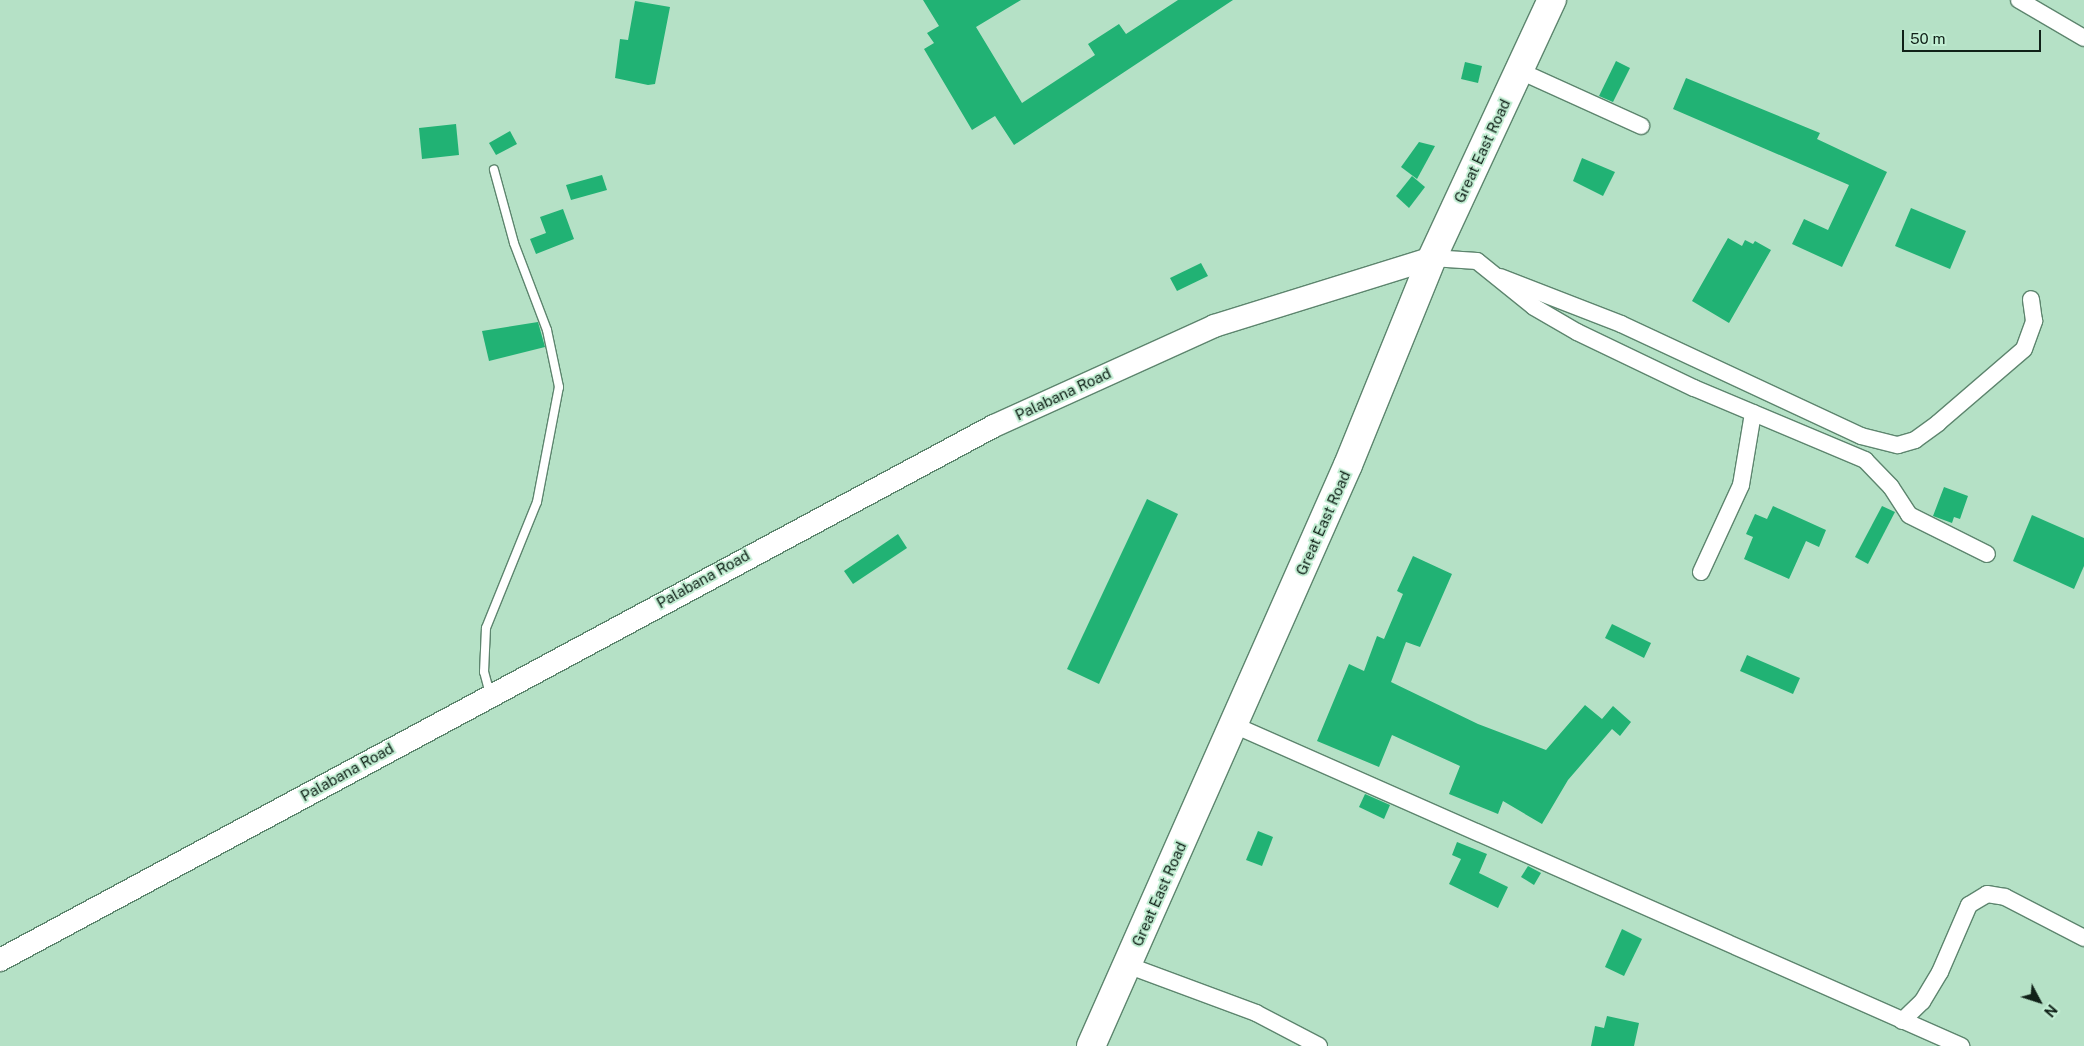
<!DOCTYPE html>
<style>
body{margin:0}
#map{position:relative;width:2084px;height:1046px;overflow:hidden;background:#b5e1c6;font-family:"Public Sans",sans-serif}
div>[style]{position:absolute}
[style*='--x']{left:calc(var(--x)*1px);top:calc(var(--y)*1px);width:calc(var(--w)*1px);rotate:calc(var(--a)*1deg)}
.building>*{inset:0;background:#21b274}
.roads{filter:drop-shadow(1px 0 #5d856e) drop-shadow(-1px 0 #5d856e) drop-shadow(0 1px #5d856e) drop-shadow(0 -1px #5d856e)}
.lane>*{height:8px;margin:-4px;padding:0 4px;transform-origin:4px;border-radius:4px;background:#fff}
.street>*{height:16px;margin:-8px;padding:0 8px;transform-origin:8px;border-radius:8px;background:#fff}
.secondary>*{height:22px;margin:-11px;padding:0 11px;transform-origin:11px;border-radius:11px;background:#fff}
.highway>*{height:28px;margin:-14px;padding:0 14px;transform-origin:14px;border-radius:14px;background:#fff}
span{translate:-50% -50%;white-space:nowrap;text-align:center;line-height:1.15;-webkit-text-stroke:4px #c2eed3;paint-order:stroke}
.street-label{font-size:15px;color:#102118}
.north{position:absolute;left:2014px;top:976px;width:50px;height:50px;-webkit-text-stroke:4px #c2eed3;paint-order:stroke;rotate:130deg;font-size:14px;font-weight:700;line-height:20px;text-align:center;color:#102118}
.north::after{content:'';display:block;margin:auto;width:18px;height:22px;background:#102118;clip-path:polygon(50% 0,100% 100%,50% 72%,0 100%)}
.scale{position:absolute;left:1902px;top:30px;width:139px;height:22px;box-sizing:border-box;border:2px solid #102118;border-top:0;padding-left:6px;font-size:15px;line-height:18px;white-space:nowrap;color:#102118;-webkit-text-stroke:4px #c2eed3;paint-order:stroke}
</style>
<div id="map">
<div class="building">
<i style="clip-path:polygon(923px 0,1021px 0,976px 27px,1022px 103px,1095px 55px,1088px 44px,1119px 24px,1126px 34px,1178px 0,1233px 0,1014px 145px,995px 116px,972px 130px,924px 49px,934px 43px,927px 33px,939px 26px)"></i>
<i style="clip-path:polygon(635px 1px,670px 7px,655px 84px,648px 85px,615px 78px,620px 39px,628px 40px)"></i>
<i style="clip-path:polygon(1616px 61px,1630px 68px,1613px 102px,1599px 96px)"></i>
<i style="clip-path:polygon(1465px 62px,1482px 66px,1478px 83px,1461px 79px)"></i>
<i style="clip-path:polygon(1686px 78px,1820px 133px,1817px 139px,1887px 172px,1842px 267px,1792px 244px,1804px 219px,1828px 230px,1849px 185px,1673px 109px)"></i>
<i style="clip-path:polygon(456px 124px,459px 155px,422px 159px,419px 128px)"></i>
<i style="clip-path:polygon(510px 131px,517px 144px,496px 155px,489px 143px)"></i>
<i style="clip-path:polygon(1419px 142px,1435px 146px,1417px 179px,1401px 167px)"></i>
<i style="clip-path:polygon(1582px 158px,1615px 172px,1603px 196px,1573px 181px)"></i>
<i style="clip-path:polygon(602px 175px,607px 190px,571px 200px,566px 185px)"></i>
<i style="clip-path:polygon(1412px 176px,1425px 187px,1409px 208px,1396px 196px)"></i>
<i style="clip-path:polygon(1911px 208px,1966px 231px,1950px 269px,1895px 246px)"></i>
<i style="clip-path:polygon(563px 209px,574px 239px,536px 254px,530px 239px,546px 233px,540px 217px)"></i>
<i style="clip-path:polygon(1728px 238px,1742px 246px,1745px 240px,1753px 244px,1755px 241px,1771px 250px,1729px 323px,1692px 301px)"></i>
<i style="clip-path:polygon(1201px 263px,1208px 276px,1177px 291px,1170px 278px)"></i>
<i style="clip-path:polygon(538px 322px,545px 347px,489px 361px,482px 331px)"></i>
<i style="clip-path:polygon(1944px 487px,1968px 496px,1960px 519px,1954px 517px,1952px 523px,1933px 516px)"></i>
<i style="clip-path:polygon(1147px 499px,1178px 514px,1099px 684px,1067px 669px)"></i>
<i style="clip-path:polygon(1773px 506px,1826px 530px,1819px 547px,1806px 541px,1789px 579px,1744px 559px,1753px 537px,1746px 534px,1755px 514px,1767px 519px)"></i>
<i style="clip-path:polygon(1882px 506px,1895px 512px,1868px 564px,1855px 557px)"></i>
<i style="clip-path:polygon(2032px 515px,2084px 538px,2084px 566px,2074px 589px,2013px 561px)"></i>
<i style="clip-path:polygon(898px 534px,907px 548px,853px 584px,844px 571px)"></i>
<i style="clip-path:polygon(1413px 556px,1452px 574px,1420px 647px,1406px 642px,1391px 682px,1478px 724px,1546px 750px,1585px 705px,1602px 719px,1613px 706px,1631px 722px,1620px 736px,1612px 729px,1568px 780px,1542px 824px,1503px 801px,1498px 814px,1449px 794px,1460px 766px,1392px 735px,1379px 767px,1317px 741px,1349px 664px,1364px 671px,1377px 636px,1384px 639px,1403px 594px,1397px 591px)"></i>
<i style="clip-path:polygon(1612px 624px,1651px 643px,1644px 658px,1605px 638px)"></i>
<i style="clip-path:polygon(1747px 655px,1800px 678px,1793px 694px,1740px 671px)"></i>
<i style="clip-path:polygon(1365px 794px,1390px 805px,1384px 819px,1359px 807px)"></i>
<i style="clip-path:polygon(1258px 831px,1273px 837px,1262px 866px,1246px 860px)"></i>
<i style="clip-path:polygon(1457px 842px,1487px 854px,1479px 873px,1508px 887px,1498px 908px,1449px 884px,1461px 859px,1452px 855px)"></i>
<i style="clip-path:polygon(1528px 866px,1541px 873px,1534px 885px,1521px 877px)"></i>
<i style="clip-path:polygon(1622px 929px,1642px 939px,1624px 976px,1605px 967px)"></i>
<i style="clip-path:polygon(1607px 1016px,1639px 1023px,1634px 1046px,1591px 1046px,1595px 1026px,1604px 1028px)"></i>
</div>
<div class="roads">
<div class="lane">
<i style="--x:490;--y:694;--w:23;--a:-105"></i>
<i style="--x:484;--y:672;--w:44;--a:-87.4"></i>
<i style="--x:486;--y:628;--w:136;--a:-68"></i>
<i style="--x:537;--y:502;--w:117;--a:-79.2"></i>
<i style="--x:559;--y:387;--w:58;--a:-101.9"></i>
<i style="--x:547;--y:330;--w:93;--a:-110.8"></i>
<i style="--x:514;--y:243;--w:76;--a:-105.3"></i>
</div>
<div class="street">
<i style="--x:2019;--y:0;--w:75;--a:30.3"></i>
<i style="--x:1520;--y:71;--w:133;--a:24.4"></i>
<i style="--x:1432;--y:258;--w:45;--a:3.8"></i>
<i style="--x:1477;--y:261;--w:73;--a:38.9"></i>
<i style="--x:1534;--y:307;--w:50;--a:30.2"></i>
<i style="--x:1577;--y:332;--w:130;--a:25.6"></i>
<i style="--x:1694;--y:388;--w:186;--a:22.8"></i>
<i style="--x:1865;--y:460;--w:37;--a:46"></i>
<i style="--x:1891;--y:487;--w:33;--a:57"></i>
<i style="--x:1909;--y:515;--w:87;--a:26.6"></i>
<i style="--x:1500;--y:277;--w:130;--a:21.2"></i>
<i style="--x:1621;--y:324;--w:265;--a:25"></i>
<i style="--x:1861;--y:436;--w:38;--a:14"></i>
<i style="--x:1898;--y:445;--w:18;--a:-16"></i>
<i style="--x:1915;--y:440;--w:29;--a:-36"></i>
<i style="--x:1938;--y:423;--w:113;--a:-40.7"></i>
<i style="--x:2024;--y:349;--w:30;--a:-70"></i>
<i style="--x:2034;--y:321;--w:22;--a:-98"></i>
<i style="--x:1701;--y:572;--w:96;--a:-65.3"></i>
<i style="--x:1741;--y:485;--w:73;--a:-80.5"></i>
<i style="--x:1234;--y:725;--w:795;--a:23.82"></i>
<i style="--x:1127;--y:965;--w:138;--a:20.4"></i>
<i style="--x:1256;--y:1013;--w:71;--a:27.6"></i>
<i style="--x:1902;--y:1021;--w:28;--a:-44"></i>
<i style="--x:1922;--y:1002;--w:35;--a:-59"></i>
<i style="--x:1940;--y:972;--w:73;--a:-66.6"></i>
<i style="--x:1969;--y:905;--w:21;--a:-31"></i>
<i style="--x:1987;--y:894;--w:18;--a:9"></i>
<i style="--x:2005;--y:897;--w:89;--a:27.4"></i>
</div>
<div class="secondary">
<i style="--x:0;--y:960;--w:1128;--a:-28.25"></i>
<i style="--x:994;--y:426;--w:242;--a:-24.4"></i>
<i style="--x:1214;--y:326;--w:228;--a:-17.3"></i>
</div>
<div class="highway">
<i style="--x:1091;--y:1046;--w:635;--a:-66.14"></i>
<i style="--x:1348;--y:465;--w:223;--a:-67.9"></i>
<i style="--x:1432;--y:258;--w:285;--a:-65.1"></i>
</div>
</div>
<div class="street-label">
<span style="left:1482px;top:151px;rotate:-65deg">Great East Road</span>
<span style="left:1063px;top:394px;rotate:-25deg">Palabana Road</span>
<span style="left:1323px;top:523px;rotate:-66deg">Great East Road</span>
<span style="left:703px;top:579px;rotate:-29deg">Palabana Road</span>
<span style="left:347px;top:772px;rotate:-29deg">Palabana Road</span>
<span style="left:1159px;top:894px;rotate:-66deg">Great East Road</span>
</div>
<div class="north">N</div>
<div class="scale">50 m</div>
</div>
